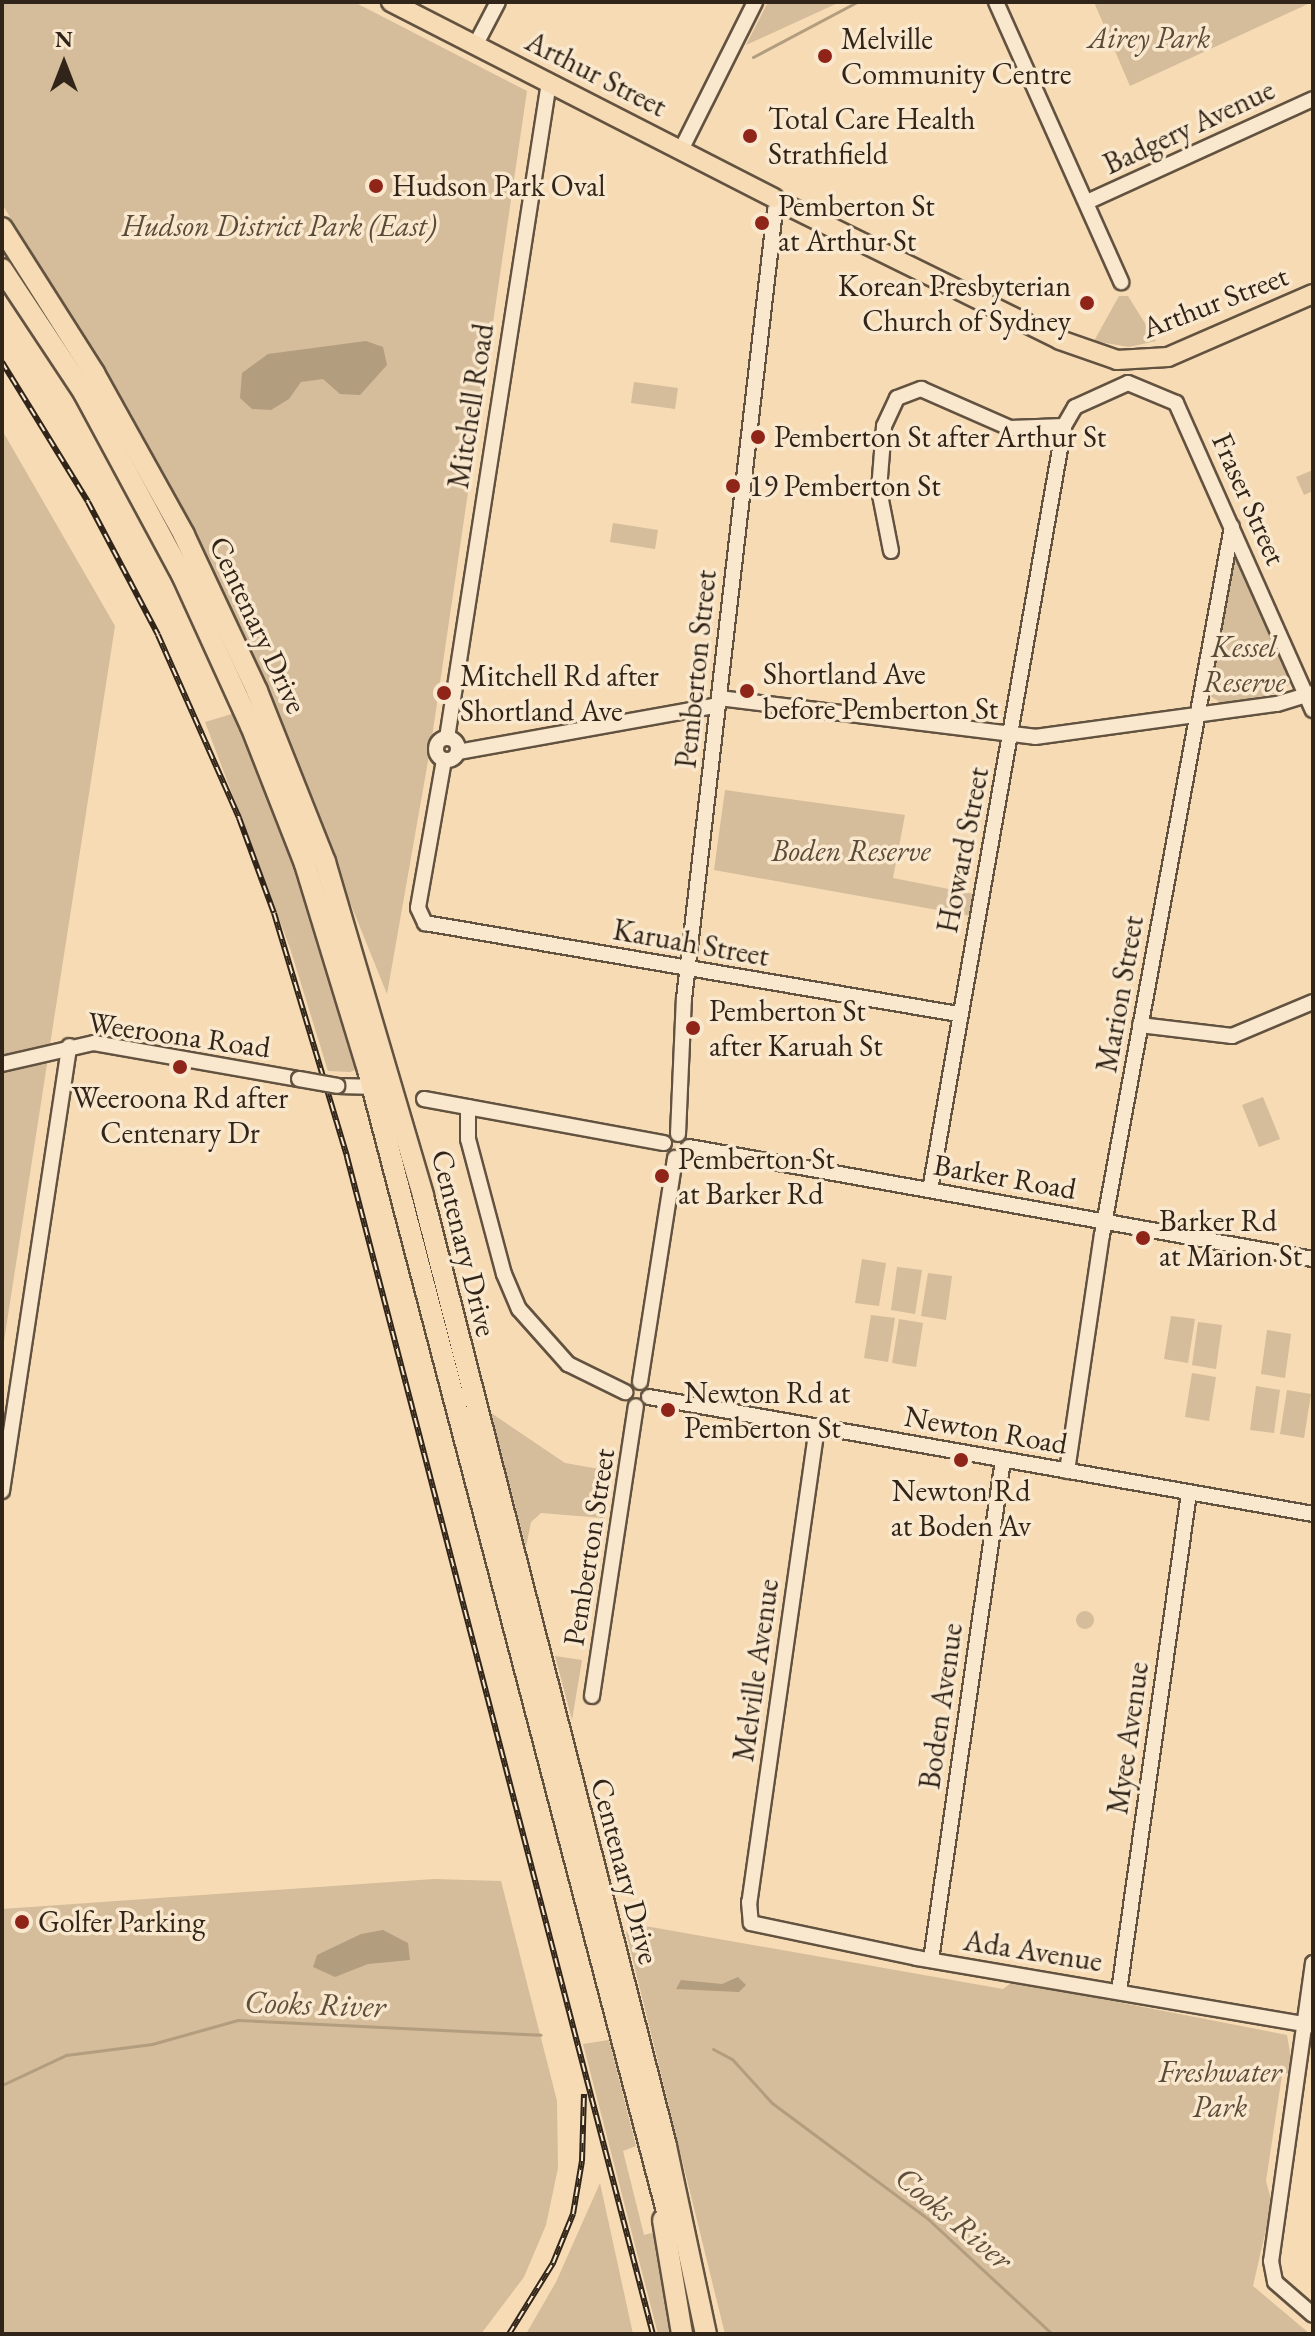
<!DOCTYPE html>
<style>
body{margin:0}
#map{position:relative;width:1315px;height:2336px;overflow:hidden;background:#f6dbb4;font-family:"EB Garamond",serif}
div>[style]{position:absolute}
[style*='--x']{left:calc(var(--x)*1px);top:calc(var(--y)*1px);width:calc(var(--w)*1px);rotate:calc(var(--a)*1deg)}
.green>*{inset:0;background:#d5bc9a}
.round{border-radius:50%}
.water>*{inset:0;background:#b39d7f}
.stream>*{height:3px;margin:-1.5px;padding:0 1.5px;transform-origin:1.5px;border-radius:1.5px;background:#b39d7f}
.roads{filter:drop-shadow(2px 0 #625240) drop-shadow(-2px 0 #625240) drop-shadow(0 2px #625240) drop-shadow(0 -2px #625240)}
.minor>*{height:14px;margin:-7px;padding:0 7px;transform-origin:7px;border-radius:7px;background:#f9e8ce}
.minor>.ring{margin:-7px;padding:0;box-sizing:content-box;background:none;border:14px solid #f9e8ce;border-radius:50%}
.major>*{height:18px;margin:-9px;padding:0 9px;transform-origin:9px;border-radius:9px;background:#f6dbb4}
.highway>*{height:20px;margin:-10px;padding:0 10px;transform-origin:10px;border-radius:10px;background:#f6dbb4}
.rail>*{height:6px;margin-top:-3px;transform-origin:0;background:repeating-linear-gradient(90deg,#f9e8ce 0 9px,#312519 0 18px);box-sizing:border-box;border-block:2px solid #312519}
.bridges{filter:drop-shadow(2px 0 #625240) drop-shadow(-2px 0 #625240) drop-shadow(0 2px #625240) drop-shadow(0 -2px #625240)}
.minor-bridge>*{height:14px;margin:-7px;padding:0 7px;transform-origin:7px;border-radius:7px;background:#f9e8ce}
.dots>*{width:22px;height:22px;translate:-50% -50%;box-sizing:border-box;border:4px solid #f9e8ce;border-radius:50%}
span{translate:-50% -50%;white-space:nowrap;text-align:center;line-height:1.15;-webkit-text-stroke:7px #f9e8ce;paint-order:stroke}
.park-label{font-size:30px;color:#5a4b39;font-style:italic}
.poi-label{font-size:30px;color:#312519}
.left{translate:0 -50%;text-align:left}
.right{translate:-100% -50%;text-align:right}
.street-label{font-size:30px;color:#312519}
.water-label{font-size:32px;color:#5e4f3d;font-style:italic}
.frame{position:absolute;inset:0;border:4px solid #312519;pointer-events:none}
.north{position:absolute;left:24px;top:24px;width:80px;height:80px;-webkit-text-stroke:6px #f9e8ce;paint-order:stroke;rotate:0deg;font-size:22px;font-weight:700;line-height:32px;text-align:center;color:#312519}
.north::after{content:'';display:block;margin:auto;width:28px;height:36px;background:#312519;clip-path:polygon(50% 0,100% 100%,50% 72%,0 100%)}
</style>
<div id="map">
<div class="green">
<i style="clip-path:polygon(2px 2px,354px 2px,527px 91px,431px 744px,387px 994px,225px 593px,127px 406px,2px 204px)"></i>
<i style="clip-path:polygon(768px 2px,840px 2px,746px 45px)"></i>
<i style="clip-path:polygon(1094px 2px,1312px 2px,1130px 86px)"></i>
<i style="clip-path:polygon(1119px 296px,1128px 296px,1156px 341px,1129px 347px,1094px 341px)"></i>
<i style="clip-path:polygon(634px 382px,678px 388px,675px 409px,631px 403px)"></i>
<i style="clip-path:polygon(2px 430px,115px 626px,2px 1354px)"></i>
<i style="clip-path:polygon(1313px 470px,1313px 491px,1304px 495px,1296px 477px)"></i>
<i style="clip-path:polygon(613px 523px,658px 530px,655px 549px,610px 542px)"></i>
<i style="clip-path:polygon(1233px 557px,1239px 559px,1291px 682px,1283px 692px,1223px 704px,1207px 694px)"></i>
<i style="clip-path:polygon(235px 713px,311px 907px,346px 1027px,355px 1070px,350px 1072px,328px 1071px,290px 948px,205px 722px)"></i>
<i style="clip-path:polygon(725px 790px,905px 815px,893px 878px,974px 894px,971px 916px,714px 870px)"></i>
<i style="clip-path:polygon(1263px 1097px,1280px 1139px,1259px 1147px,1242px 1105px)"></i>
<i style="clip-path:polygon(862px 1259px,886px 1263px,879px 1306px,855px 1303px)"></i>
<i style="clip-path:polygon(897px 1267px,922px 1270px,915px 1314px,891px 1310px)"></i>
<i style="clip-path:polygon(928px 1273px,952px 1276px,946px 1320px,921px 1316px)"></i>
<i style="clip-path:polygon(871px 1315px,895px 1318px,888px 1362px,864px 1358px)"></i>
<i style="clip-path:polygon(1171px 1316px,1195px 1319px,1188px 1363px,1164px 1359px)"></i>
<i style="clip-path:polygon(899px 1319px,923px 1323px,916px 1367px,892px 1363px)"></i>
<i style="clip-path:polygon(1198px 1322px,1222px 1325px,1216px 1369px,1192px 1365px)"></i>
<i style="clip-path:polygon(1267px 1330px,1291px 1334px,1285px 1378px,1261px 1374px)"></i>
<i style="clip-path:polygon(1192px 1373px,1216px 1377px,1209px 1421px,1185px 1417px)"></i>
<i style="clip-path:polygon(1256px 1386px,1280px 1390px,1274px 1433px,1250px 1430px)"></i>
<i style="clip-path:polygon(1287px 1390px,1311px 1394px,1304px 1438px,1280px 1434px)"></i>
<i style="clip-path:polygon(491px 1413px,565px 1463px,610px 1471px,603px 1518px,541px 1513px,531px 1522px,526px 1547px)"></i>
<i class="round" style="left:1076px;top:1611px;width:18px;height:18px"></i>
<i style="clip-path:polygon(555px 1656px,582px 1660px,572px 1720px)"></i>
<i style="clip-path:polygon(434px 1879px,501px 1881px,557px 2101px,558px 2168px,546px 2225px,524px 2277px,481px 2334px,2px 2334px,2px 1909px)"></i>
<i style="clip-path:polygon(645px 1926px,1003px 1989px,1011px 1983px,1035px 1986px,1287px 2035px,1291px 2059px,1288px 2073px,1282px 2075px,1266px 2181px,1272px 2203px,1253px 2286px,1310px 2334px,725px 2334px,626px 1932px)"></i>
<i style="clip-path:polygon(609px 2040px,636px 2146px,623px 2151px,644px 2235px,659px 2231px,675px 2334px,658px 2334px,583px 2044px)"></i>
<i style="clip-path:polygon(600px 2183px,633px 2334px,526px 2334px,556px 2282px)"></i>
</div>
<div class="water">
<i style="clip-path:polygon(366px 341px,383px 347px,387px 365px,360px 395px,340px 394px,323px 379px,301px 382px,289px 399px,271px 410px,252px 409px,240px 398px,242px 373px,268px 354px)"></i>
<i style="clip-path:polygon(383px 1930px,408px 1943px,410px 1960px,368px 1964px,335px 1977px,313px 1967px,317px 1955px,361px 1934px)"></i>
<i style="clip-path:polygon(738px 1977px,746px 1985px,739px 1992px,676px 1989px,681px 1980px,722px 1984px)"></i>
</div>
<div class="stream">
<i style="--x:753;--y:57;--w:118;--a:-27.9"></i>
<i style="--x:713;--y:2049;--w:21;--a:28"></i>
<i style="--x:732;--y:2059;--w:59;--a:47.7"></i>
<i style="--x:772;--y:2103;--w:194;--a:36.6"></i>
<i style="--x:928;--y:2219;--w:169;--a:42.8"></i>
<i style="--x:2;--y:2085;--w:71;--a:-25.1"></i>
<i style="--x:66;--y:2055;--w:87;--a:-7.3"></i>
<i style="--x:152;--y:2044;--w:89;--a:-15.6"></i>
<i style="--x:238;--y:2020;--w:303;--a:2.8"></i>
</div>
<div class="roads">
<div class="minor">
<i style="--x:996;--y:2;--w:307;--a:65.9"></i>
<i style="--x:476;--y:44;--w:47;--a:-62.4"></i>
<i style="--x:682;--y:148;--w:163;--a:-63.4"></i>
<i style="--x:1087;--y:202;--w:248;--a:-24.5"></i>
<i style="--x:891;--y:551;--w:62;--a:-101.1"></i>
<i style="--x:879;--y:490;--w:64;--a:-85.5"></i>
<i style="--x:884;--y:426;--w:31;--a:-65"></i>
<i style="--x:897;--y:398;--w:26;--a:-21"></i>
<i style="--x:921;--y:389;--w:97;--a:23.7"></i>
<i style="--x:1010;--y:428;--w:54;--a:-2.1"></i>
<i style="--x:719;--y:698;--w:318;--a:7"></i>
<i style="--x:1035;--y:737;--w:244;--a:-7.8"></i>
<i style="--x:1277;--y:704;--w:38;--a:-17"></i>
<i style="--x:447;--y:738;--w:664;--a:-81.16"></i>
<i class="ring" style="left:436px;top:738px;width:8px;height:8px"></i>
<i style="--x:458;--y:752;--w:264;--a:-10.2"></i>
<i style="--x:444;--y:760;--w:150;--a:100"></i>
<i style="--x:418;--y:908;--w:17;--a:65"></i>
<i style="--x:425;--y:923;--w:541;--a:9.69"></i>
<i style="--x:1140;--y:1025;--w:93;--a:6.8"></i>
<i style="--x:1232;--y:1036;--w:88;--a:-22.8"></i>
<i style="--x:2;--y:1064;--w:94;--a:-12.9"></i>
<i style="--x:94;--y:1043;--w:208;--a:10"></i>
<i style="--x:337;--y:1086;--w:43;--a:1.3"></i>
<i style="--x:424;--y:1099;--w:244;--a:10.4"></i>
<i style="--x:468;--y:1107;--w:32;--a:90"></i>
<i style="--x:468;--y:1139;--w:140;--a:75.1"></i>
<i style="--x:504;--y:1274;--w:38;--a:67"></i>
<i style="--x:519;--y:1309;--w:74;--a:48.3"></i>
<i style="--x:568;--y:1364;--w:64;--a:26.2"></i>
<i style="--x:678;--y:1134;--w:135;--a:-87.5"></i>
<i style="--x:684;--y:999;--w:794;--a:-83.42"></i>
<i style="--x:689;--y:1147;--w:634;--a:10.18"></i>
<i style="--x:930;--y:1190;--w:776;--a:-80.05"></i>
<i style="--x:1064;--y:426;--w:22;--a:-60"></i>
<i style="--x:1075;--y:407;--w:58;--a:-24.4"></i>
<i style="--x:1128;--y:383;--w:52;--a:22.6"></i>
<i style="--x:1176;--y:403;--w:336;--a:66"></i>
<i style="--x:640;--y:1382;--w:227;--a:-81.1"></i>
<i style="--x:649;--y:1397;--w:674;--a:9.99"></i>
<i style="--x:817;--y:1427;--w:480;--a:98.1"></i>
<i style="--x:749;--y:1902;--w:21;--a:85"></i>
<i style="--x:751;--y:1923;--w:170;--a:11.9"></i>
<i style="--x:917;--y:1958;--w:402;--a:9.7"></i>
<i style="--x:1067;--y:1471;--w:239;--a:-81.6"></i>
<i style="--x:1102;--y:1235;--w:720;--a:-79.6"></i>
<i style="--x:2;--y:1491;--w:450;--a:-81.4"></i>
<i style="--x:592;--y:1696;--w:293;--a:-81.4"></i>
<i style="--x:931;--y:1960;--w:505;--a:-81.81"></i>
<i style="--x:1313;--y:1963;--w:301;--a:98"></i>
<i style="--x:1271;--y:2261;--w:21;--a:79"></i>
<i style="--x:1275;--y:2282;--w:50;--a:41"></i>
<i style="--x:1119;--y:1991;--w:503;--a:-82"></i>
</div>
<div class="major">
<i style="--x:391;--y:2;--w:430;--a:27.1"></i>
<i style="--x:788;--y:206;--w:303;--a:26.2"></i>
<i style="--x:1060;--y:340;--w:60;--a:19.3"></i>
<i style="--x:1117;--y:360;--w:51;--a:-3.4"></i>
<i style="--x:1168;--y:357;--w:158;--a:-23.5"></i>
</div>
<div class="highway">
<i style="--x:2;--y:228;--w:172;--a:57.6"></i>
<i style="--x:94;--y:373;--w:185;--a:60.9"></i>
<i style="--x:184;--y:535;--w:172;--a:64.9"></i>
<i style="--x:257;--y:691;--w:184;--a:68.3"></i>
<i style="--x:325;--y:862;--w:348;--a:73.6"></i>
<i style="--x:423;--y:1196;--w:981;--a:75.65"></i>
<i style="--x:666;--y:2146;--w:192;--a:78"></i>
<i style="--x:2;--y:269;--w:149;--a:56.5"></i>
<i style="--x:84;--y:393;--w:209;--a:61.7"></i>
<i style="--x:183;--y:577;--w:164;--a:65.5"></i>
<i style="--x:251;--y:726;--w:148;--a:68.6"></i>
<i style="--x:305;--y:864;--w:215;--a:73"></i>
<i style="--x:368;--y:1070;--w:1203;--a:75.32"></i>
<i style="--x:663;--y:2220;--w:116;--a:80.5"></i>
</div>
</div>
<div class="rail">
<i style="--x:2;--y:362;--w:164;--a:58.4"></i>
<i style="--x:88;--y:502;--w:150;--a:62.2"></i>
<i style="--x:158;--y:635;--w:200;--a:66.1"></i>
<i style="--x:239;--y:818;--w:101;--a:69.8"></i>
<i style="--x:274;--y:913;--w:255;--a:73.3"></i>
<i style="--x:347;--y:1157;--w:1216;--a:75.43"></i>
<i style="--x:509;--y:2334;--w:84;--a:-58.2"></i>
<i style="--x:553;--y:2263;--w:53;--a:-67.8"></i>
<i style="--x:573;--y:2214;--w:54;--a:-80.4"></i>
<i style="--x:582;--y:2161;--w:67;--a:-88.3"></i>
</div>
<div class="bridges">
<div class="minor-bridge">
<i style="--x:299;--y:1079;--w:39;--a:10"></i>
</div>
</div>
<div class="dots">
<i style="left:825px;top:56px;background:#8f2418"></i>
<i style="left:750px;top:136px;background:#8f2418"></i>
<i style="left:376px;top:186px;background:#8f2418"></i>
<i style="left:762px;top:223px;background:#8f2418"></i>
<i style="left:1087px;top:303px;background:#8f2418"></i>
<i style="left:758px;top:437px;background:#8f2418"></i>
<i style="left:733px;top:486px;background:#8f2418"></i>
<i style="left:747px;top:691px;background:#8f2418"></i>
<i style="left:444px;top:693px;background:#8f2418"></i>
<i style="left:693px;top:1028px;background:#8f2418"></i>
<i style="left:180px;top:1067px;background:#8f2418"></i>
<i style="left:662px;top:1176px;background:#8f2418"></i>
<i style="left:1143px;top:1238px;background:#8f2418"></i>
<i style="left:668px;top:1410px;background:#8f2418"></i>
<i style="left:961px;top:1460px;background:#8f2418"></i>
<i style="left:22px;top:1922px;background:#8f2418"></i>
</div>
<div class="park-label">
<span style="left:1149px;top:38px">Airey Park</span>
<span style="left:279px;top:226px">Hudson District Park (East)</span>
<span style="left:1244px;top:664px">Kessel<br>Reserve</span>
<span style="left:851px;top:851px">Boden Reserve</span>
<span style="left:1220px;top:2089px">Freshwater<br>Park</span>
</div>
<div class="poi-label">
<span class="left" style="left:841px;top:56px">Melville<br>Community Centre</span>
<span class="left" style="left:768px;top:136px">Total Care Health<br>Strathfield</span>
<span class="left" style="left:392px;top:186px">Hudson Park Oval</span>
<span class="left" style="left:778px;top:223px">Pemberton St<br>at Arthur St</span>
<span class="right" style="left:1071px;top:303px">Korean Presbyterian<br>Church of Sydney</span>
<span class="left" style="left:774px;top:437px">Pemberton St after Arthur St</span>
<span class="left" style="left:749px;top:486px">19 Pemberton St</span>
<span class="left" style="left:763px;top:691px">Shortland Ave<br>before Pemberton St</span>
<span class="left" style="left:460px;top:693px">Mitchell Rd after<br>Shortland Ave</span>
<span class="left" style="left:709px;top:1028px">Pemberton St<br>after Karuah St</span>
<span style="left:180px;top:1115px">Weeroona Rd after<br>Centenary Dr</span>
<span class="left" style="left:678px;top:1176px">Pemberton St<br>at Barker Rd</span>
<span class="left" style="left:1159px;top:1238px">Barker Rd<br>at Marion St</span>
<span class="left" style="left:684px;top:1410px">Newton Rd at<br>Pemberton St</span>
<span style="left:961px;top:1508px">Newton Rd<br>at Boden Av</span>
<span class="left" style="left:38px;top:1922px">Golfer Parking</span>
</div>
<div class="street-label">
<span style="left:596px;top:74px;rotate:27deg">Arthur Street</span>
<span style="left:1189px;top:127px;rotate:-25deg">Badgery Avenue</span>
<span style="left:1215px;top:302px;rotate:-21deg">Arthur Street</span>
<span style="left:471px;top:406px;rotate:-81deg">Mitchell Road</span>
<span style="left:1249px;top:499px;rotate:66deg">Fraser Street</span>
<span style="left:258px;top:625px;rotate:65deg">Centenary Drive</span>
<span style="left:696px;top:669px;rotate:-84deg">Pemberton Street</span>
<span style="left:963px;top:850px;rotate:-79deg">Howard Street</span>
<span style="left:691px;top:943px;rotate:10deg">Karuah Street</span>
<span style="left:1120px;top:994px;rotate:-80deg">Marion Street</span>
<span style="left:179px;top:1035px;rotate:8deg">Weeroona Road</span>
<span style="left:1005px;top:1177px;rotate:10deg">Barker Road</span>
<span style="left:464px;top:1243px;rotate:76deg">Centenary Drive</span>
<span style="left:986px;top:1430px;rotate:10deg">Newton Road</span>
<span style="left:589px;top:1547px;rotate:-81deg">Pemberton Street</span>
<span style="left:756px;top:1670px;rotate:-82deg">Melville Avenue</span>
<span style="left:941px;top:1706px;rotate:-82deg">Boden Avenue</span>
<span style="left:1128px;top:1738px;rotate:-82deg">Myee Avenue</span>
<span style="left:625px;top:1871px;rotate:75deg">Centenary Drive</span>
<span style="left:1033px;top:1951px;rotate:9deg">Ada Avenue</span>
</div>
<div class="water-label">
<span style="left:315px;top:2004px;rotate:2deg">Cooks River</span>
<span style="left:954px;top:2218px;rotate:40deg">Cooks River</span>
</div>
<div class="frame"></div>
<div class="north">N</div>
</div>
